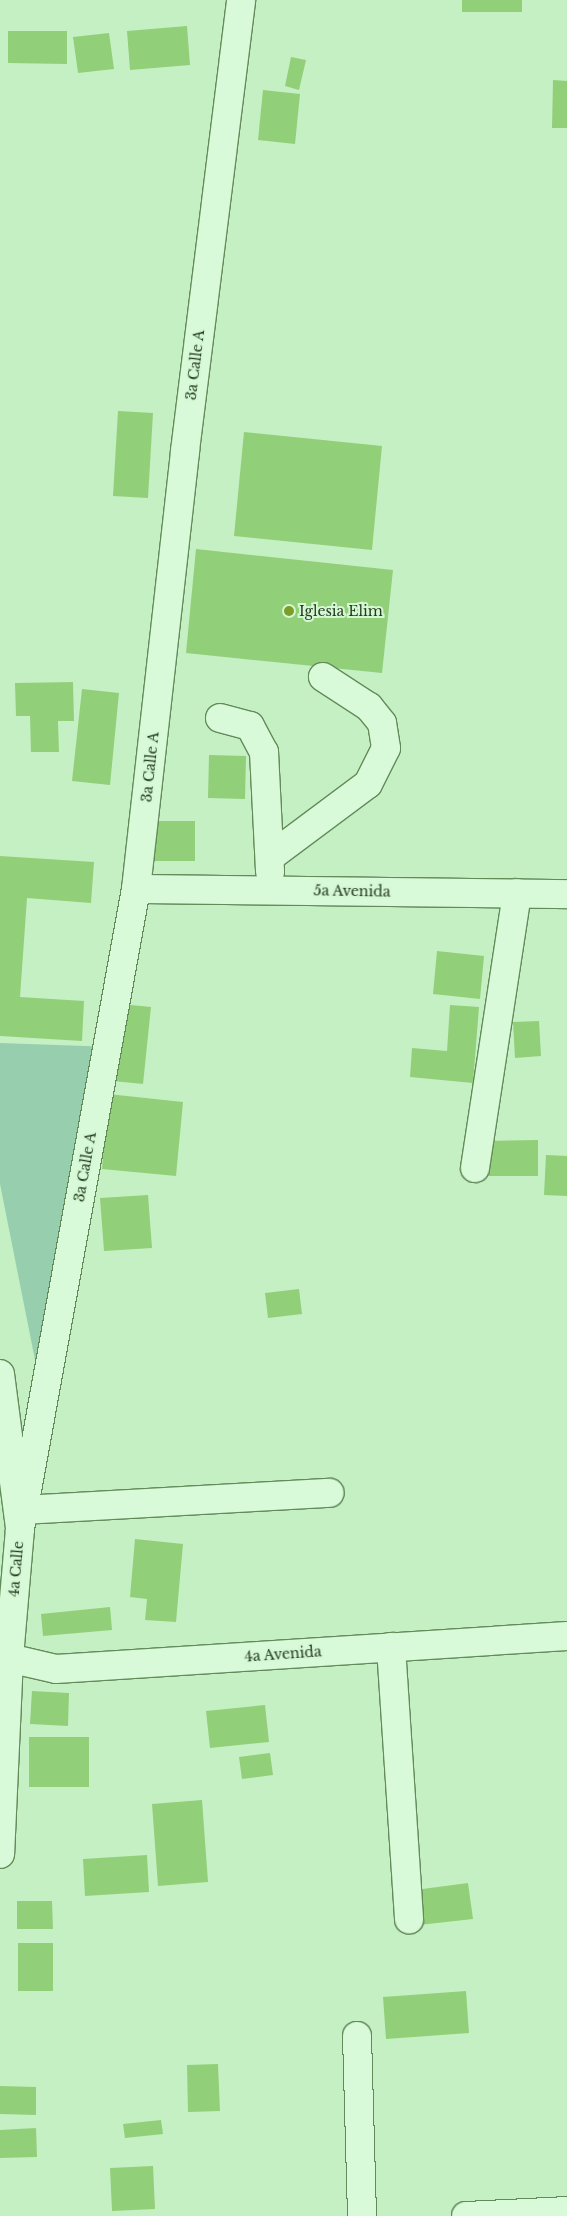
<!DOCTYPE html>
<style>
body{margin:0}
#map{position:relative;width:567px;height:2216px;overflow:hidden;background:#c5f0c4;font-family:"Libre Baskerville",serif}
div>[style]{position:absolute}
[style*='--x']{left:calc(var(--x)*1px);top:calc(var(--y)*1px);width:calc(var(--w)*1px);rotate:calc(var(--a)*1deg)}
.green>*{inset:0;background:#97cfae}
.building>*{inset:0;background:#92cf79}
.roads{filter:drop-shadow(1px 0 #638b5a) drop-shadow(-1px 0 #638b5a) drop-shadow(0 1px #638b5a) drop-shadow(0 -1px #638b5a)}
.minor>*{height:28px;margin:-14px;padding:0 14px;transform-origin:14px;border-radius:14px;background:#d8fad8}
.dots>*{width:14px;height:14px;translate:-50% -50%;box-sizing:border-box;border:2px solid #d4f7d4;border-radius:50%}
span{translate:-50% -50%;white-space:nowrap;text-align:center;line-height:1.15;-webkit-text-stroke:4px #d4f7d4;paint-order:stroke}
.street-label{font-size:14px;color:#253b1e}
.poi-label{font-size:14px;color:#253b1e}
.left{translate:0 -50%;text-align:left}
</style>
<div id="map">
<div class="green">
<i style="clip-path:polygon(0 1043px,114px 1047px,41px 1390px,0 1184px)"></i>
</div>
<div class="building">
<i style="clip-path:polygon(462px 0,522px 0,522px 12px,462px 12px)"></i>
<i style="clip-path:polygon(187px 26px,190px 65px,130px 70px,127px 31px)"></i>
<i style="clip-path:polygon(8px 31px,67px 31px,67px 64px,8px 63px)"></i>
<i style="clip-path:polygon(109px 33px,114px 69px,78px 73px,73px 37px)"></i>
<i style="clip-path:polygon(291px 57px,306px 60px,299px 90px,285px 86px)"></i>
<i style="clip-path:polygon(553px 80px,567px 81px,567px 128px,552px 128px)"></i>
<i style="clip-path:polygon(263px 90px,300px 94px,295px 144px,258px 140px)"></i>
<i style="clip-path:polygon(118px 411px,153px 413px,148px 498px,113px 496px)"></i>
<i style="clip-path:polygon(244px 432px,382px 446px,372px 550px,234px 536px)"></i>
<i style="clip-path:polygon(196px 549px,393px 570px,382px 673px,186px 653px)"></i>
<i style="clip-path:polygon(73px 682px,74px 721px,58px 721px,59px 752px,31px 752px,30px 716px,16px 716px,15px 683px)"></i>
<i style="clip-path:polygon(82px 689px,119px 693px,110px 785px,72px 781px)"></i>
<i style="clip-path:polygon(209px 755px,246px 756px,245px 799px,208px 798px)"></i>
<i style="clip-path:polygon(149px 821px,195px 821px,195px 861px,149px 861px)"></i>
<i style="clip-path:polygon(0 856px,94px 862px,91px 903px,27px 898px,20px 997px,84px 1001px,82px 1041px,0 1036px)"></i>
<i style="clip-path:polygon(437px 951px,484px 956px,480px 999px,433px 994px)"></i>
<i style="clip-path:polygon(121px 1004px,151px 1007px,143px 1084px,113px 1081px)"></i>
<i style="clip-path:polygon(450px 1005px,479px 1007px,473px 1083px,410px 1077px,412px 1048px,447px 1051px)"></i>
<i style="clip-path:polygon(539px 1021px,541px 1056px,515px 1058px,513px 1022px)"></i>
<i style="clip-path:polygon(108px 1094px,183px 1102px,176px 1176px,102px 1169px)"></i>
<i style="clip-path:polygon(538px 1140px,538px 1176px,484px 1176px,484px 1141px)"></i>
<i style="clip-path:polygon(546px 1155px,567px 1156px,567px 1196px,544px 1195px)"></i>
<i style="clip-path:polygon(148px 1195px,152px 1248px,104px 1251px,100px 1198px)"></i>
<i style="clip-path:polygon(299px 1289px,302px 1314px,268px 1318px,265px 1293px)"></i>
<i style="clip-path:polygon(135px 1539px,183px 1544px,176px 1622px,145px 1620px,147px 1599px,130px 1597px)"></i>
<i style="clip-path:polygon(110px 1607px,112px 1630px,43px 1636px,41px 1614px)"></i>
<i style="clip-path:polygon(32px 1691px,69px 1693px,68px 1726px,30px 1724px)"></i>
<i style="clip-path:polygon(265px 1705px,269px 1742px,210px 1748px,206px 1711px)"></i>
<i style="clip-path:polygon(29px 1737px,89px 1737px,89px 1787px,29px 1787px)"></i>
<i style="clip-path:polygon(270px 1753px,273px 1775px,242px 1779px,239px 1757px)"></i>
<i style="clip-path:polygon(202px 1800px,208px 1882px,158px 1886px,152px 1804px)"></i>
<i style="clip-path:polygon(147px 1855px,149px 1892px,85px 1896px,83px 1859px)"></i>
<i style="clip-path:polygon(468px 1883px,473px 1919px,419px 1925px,415px 1890px)"></i>
<i style="clip-path:polygon(17px 1901px,52px 1901px,53px 1929px,17px 1929px)"></i>
<i style="clip-path:polygon(18px 1943px,53px 1943px,53px 1991px,18px 1991px)"></i>
<i style="clip-path:polygon(466px 1991px,469px 2033px,386px 2039px,383px 1997px)"></i>
<i style="clip-path:polygon(218px 2064px,220px 2111px,188px 2112px,187px 2065px)"></i>
<i style="clip-path:polygon(0 2086px,36px 2087px,36px 2115px,0 2114px)"></i>
<i style="clip-path:polygon(161px 2120px,163px 2134px,125px 2138px,123px 2124px)"></i>
<i style="clip-path:polygon(36px 2128px,37px 2157px,0 2158px,0 2130px)"></i>
<i style="clip-path:polygon(153px 2166px,155px 2209px,112px 2211px,110px 2168px)"></i>
</div>
<div class="roads">
<div class="minor">
<i style="--x:220;--y:718;--w:31;--a:15"></i>
<i style="--x:250;--y:726;--w:30;--a:62"></i>
<i style="--x:264;--y:752;--w:120;--a:87.1"></i>
<i style="--x:270;--y:857;--w:122;--a:-36.7"></i>
<i style="--x:368;--y:784;--w:40;--a:-63.4"></i>
<i style="--x:386;--y:748;--w:25;--a:-99"></i>
<i style="--x:382;--y:723;--w:21;--a:-129"></i>
<i style="--x:369;--y:707;--w:55;--a:-146.9"></i>
<i style="--x:136;--y:889;--w:431;--a:0.7"></i>
<i style="--x:475;--y:1168;--w:278;--a:-81.3"></i>
<i style="--x:0;--y:1374;--w:156;--a:82.6"></i>
<i style="--x:20;--y:1529;--w:129;--a:94.9"></i>
<i style="--x:9;--y:1658;--w:196;--a:92.6"></i>
<i style="--x:23;--y:1510;--w:307;--a:-3.2"></i>
<i style="--x:20;--y:1529;--w:650;--a:-79.73"></i>
<i style="--x:136;--y:889;--w:441;--a:-83.6"></i>
<i style="--x:185;--y:451;--w:454;--a:-82.9"></i>
<i style="--x:391;--y:1647;--w:273;--a:86.2"></i>
<i style="--x:0;--y:1656;--w:57;--a:13.1"></i>
<i style="--x:56;--y:1669;--w:512;--a:-3.69"></i>
<i style="--x:357;--y:2036;--w:180;--a:88.4"></i>
<i style="--x:466;--y:2216;--w:101;--a:-2.8"></i>
</div>
</div>
<div class="dots">
<i style="left:289px;top:611px;background:#7c9d27"></i>
</div>
<div class="street-label">
<span style="left:195px;top:365px;rotate:-83deg">3a Calle A</span>
<span style="left:150px;top:767px;rotate:-84deg">3a Calle A</span>
<span style="left:352px;top:891px;rotate:1deg">5a Avenida</span>
<span style="left:85px;top:1167px;rotate:-80deg">3a Calle A</span>
<span style="left:16px;top:1569px;rotate:-85deg">4a Calle</span>
<span style="left:283px;top:1654px;rotate:-4deg">4a Avenida</span>
</div>
<div class="poi-label">
<span class="left" style="left:299px;top:611px">Iglesia Elim</span>
</div>
</div>
